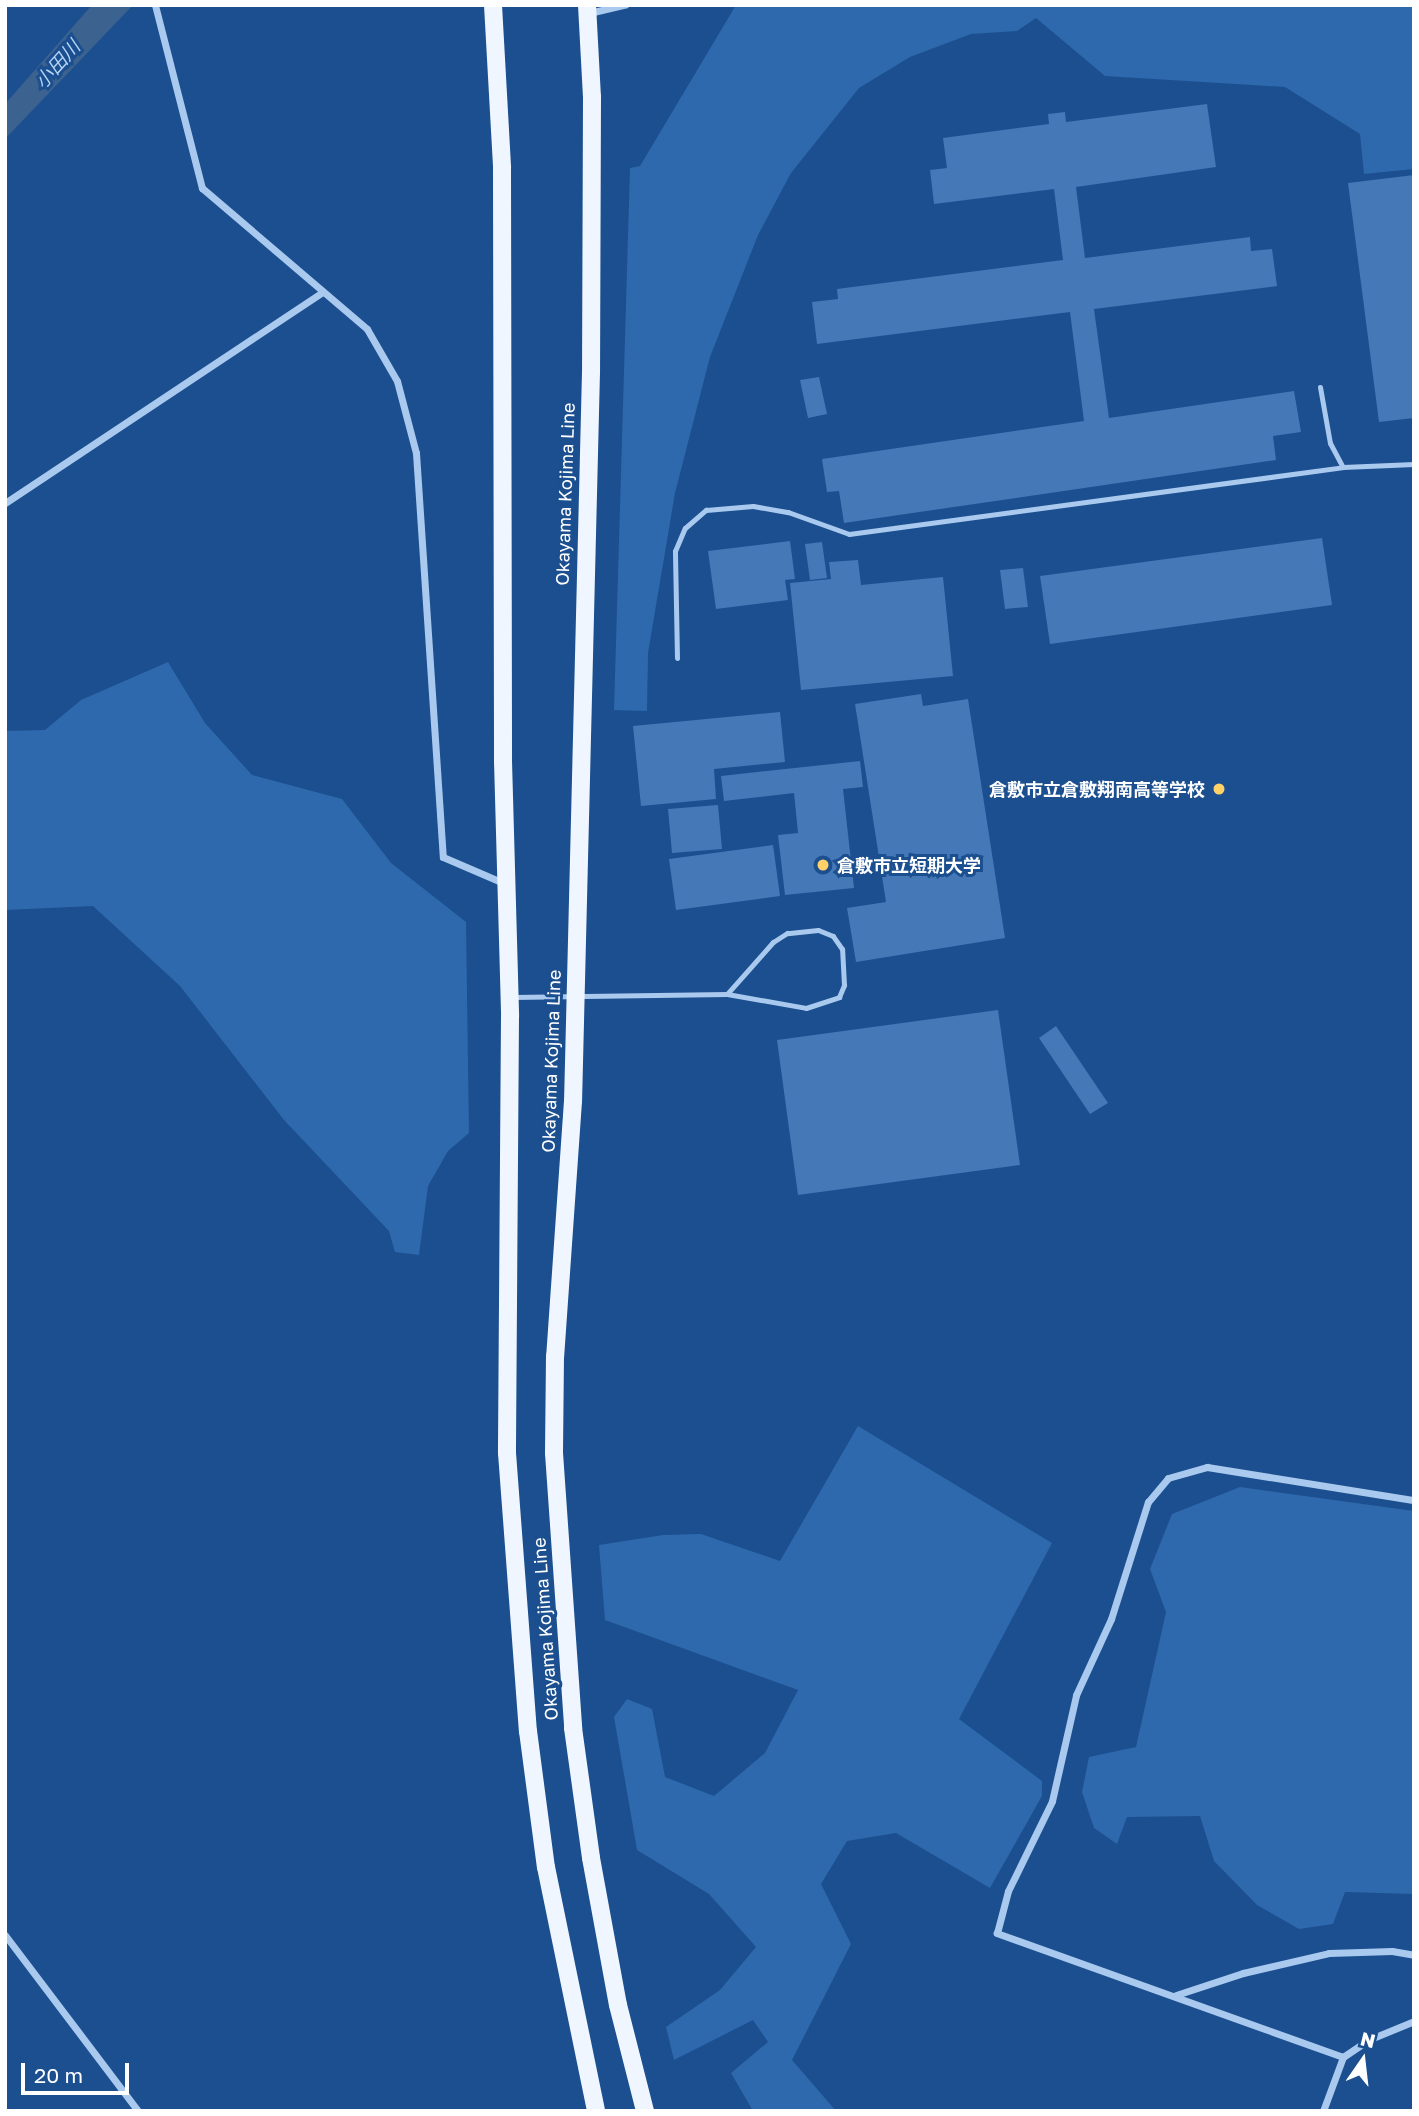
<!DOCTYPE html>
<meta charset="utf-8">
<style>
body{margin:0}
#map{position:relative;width:1419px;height:2116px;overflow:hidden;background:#1b4f8f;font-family:"Golos Text","Noto Sans JP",sans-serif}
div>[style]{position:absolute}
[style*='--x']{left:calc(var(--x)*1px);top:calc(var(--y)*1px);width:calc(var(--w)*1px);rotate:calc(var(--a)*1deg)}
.green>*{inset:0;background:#2e69ad}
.water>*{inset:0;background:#3c6290}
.building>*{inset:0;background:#4478b7}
.service>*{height:5px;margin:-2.5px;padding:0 2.5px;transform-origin:2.5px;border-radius:2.5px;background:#a9c9ee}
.minor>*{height:7px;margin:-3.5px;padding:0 3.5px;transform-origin:3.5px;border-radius:3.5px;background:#a9c9ee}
.primary>*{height:18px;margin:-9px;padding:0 9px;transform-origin:9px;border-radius:9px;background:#f0f6ff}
.dots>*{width:19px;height:19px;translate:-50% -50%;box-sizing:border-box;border:4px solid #1b4f8f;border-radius:50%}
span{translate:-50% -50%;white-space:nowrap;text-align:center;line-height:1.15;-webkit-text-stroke:6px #1b4f8f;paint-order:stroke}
.street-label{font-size:18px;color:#fff}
.poi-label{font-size:18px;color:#fff;font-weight:700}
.right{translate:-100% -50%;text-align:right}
.left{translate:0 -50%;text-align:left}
.water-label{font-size:19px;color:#b5d3f5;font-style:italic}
.frame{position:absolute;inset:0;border:7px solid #fff;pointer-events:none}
.north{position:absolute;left:1328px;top:2025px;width:70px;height:70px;-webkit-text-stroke:5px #1b4f8f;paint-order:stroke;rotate:14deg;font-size:19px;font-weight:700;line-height:28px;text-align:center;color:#fff}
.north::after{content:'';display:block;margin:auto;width:24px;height:32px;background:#fff;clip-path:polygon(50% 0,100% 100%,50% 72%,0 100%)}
.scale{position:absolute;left:21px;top:2063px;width:108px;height:32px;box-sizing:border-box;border:4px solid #fff;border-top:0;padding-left:9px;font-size:21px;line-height:24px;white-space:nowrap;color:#fff;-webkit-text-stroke:5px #1b4f8f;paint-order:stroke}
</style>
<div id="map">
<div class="green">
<i style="clip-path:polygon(736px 5px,1414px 5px,1414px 169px,1364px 174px,1360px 134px,1285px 87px,1105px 76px,1036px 18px,1017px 31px,971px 34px,910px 57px,859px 88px,791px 173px,758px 235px,710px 357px,675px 493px,648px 653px,647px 711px,614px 710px,630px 168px,640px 166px)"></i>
<i style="clip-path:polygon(168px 662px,205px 723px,252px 775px,342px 799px,391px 863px,466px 922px,469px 1133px,448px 1151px,428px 1186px,419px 1255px,395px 1252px,389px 1231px,284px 1120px,180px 986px,93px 906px,5px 910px,5px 731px,45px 730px,81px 700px)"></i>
<i style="clip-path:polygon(858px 1426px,1052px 1543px,959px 1719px,1042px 1781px,1042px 1796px,990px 1888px,896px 1833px,847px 1841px,821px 1884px,851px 1944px,792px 2060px,836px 2111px,753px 2111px,731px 2073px,768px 2042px,753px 2020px,674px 2060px,666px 2027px,720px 1990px,756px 1947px,709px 1894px,637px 1850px,614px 1717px,627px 1699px,652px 1709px,665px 1777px,714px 1796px,765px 1753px,798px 1690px,605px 1620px,599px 1545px,663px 1535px,701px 1534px,780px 1561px)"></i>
<i style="clip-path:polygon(1240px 1487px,1414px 1511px,1414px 1894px,1345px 1892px,1333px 1924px,1299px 1929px,1257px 1905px,1214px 1861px,1200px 1816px,1127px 1817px,1117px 1844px,1094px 1828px,1082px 1792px,1089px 1757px,1136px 1747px,1166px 1612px,1150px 1569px,1172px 1514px)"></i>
</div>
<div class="water">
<i style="clip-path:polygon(92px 5px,133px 5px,5px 139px,5px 104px)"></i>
</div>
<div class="building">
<i style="clip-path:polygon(1207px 104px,1216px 167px,1076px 187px,1085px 258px,1250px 237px,1251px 251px,1272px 249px,1277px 286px,1094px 309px,1109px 418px,1294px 391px,1301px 432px,1273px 436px,1276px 460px,844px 523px,839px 491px,827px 492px,822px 459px,1084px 421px,1070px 312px,817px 344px,812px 302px,838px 299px,837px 289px,1063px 260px,1054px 189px,934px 204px,930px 170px,947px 168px,943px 138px,1049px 124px,1048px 114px,1065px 112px,1066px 122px)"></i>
<i style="clip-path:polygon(1414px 175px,1414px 418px,1379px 422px,1348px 183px)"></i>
<i style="clip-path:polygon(819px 377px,827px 414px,808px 418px,800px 380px)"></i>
<i style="clip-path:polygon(1322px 538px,1332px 605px,1050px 644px,1040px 576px)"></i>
<i style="clip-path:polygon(790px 541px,795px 579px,785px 580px,788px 600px,716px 609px,708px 551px)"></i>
<i style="clip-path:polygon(822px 542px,827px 578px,810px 580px,805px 544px)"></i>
<i style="clip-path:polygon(858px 560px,861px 585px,943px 577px,953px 676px,801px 690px,790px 583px,831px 579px,829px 562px)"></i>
<i style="clip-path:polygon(1023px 568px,1028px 607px,1005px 609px,1000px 570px)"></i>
<i style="clip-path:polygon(921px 694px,923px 706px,968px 699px,1005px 938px,856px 962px,847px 908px,886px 902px,855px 704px)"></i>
<i style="clip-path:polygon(780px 712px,785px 762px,714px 769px,716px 799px,641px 806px,633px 726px)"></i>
<i style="clip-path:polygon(860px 761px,863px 787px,843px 789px,854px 888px,785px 895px,778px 835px,798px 833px,794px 793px,724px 801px,721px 776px)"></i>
<i style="clip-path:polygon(718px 805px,722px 849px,672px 853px,668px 809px)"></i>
<i style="clip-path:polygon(773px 845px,780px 896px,676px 910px,669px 859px)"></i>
<i style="clip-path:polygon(998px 1010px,1020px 1165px,798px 1195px,777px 1040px)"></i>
<i style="clip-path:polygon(1056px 1026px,1108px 1103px,1090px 1114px,1039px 1038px)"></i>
</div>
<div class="service">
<i style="--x:1320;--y:387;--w:57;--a:79.9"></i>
<i style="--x:1330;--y:443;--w:27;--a:62"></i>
<i style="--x:1343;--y:467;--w:71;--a:-2.4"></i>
<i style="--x:677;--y:658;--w:107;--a:-91.1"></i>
<i style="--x:675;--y:551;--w:25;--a:-67"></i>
<i style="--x:685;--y:528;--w:28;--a:-41"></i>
<i style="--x:706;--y:510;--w:47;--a:-4.9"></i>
<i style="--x:753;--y:506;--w:36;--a:10"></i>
<i style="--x:788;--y:512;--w:65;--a:19.8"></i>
<i style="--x:849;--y:534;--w:499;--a:-7.7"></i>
<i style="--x:513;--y:997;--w:214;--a:-0.8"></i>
<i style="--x:727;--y:994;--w:80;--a:10"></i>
<i style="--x:806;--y:1008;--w:35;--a:-18"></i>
<i style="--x:839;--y:997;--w:13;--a:-67"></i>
<i style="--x:844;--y:985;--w:36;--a:-93"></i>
<i style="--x:842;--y:949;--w:16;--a:-125"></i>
<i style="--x:833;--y:936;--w:16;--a:-158"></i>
<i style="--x:818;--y:930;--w:31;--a:174"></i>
<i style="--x:787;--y:933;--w:17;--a:147"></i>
<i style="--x:773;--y:942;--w:69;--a:131.5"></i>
</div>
<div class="minor">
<i style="--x:155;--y:5;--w:189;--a:75.6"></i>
<i style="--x:202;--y:188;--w:217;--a:40.5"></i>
<i style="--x:367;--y:329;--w:60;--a:60"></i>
<i style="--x:397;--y:381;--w:74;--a:75.2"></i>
<i style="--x:416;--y:453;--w:405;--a:86.2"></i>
<i style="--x:443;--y:857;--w:69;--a:23.2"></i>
<i style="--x:589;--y:13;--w:37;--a:-13"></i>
<i style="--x:5;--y:503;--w:382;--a:-33.6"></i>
<i style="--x:5;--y:1935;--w:221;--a:52.9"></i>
<i style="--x:1176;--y:1995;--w:71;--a:-18.2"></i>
<i style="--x:1243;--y:1973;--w:88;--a:-13.1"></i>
<i style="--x:1329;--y:1953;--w:63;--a:-1.8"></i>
<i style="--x:1392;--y:1951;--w:22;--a:10"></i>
<i style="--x:1343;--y:2057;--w:368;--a:-160.3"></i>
<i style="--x:997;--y:1933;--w:43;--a:-75.3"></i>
<i style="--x:1008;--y:1891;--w:100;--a:-63.9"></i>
<i style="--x:1052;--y:1801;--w:109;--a:-77.2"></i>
<i style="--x:1076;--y:1695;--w:84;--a:-65.3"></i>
<i style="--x:1111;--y:1619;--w:123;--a:-72.5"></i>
<i style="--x:1148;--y:1502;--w:31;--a:-50"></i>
<i style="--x:1168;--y:1478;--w:41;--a:-15.8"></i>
<i style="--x:1207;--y:1467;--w:210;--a:9.1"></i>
<i style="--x:1323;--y:2111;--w:58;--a:-69.7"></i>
<i style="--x:1343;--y:2057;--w:30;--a:-34"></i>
<i style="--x:1368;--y:2040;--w:50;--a:-22.4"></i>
</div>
<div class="primary">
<i style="--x:493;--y:5;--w:163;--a:86.8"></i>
<i style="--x:502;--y:168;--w:593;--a:89.9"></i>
<i style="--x:503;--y:761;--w:255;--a:88.4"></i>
<i style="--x:510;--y:1016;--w:437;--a:90.4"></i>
<i style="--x:507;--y:1453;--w:279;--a:85.7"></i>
<i style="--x:528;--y:1731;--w:137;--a:82.5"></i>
<i style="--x:546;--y:1867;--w:249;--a:78.4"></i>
<i style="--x:587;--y:5;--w:92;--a:86.9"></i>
<i style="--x:592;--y:97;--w:275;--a:90.2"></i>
<i style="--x:591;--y:372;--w:729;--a:91.41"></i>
<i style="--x:573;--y:1101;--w:256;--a:94"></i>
<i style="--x:555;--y:1356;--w:97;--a:90.6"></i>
<i style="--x:554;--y:1453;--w:276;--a:86"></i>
<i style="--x:573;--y:1728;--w:131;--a:82.1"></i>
<i style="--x:591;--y:1858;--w:149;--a:79.6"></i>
<i style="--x:618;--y:2005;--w:109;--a:75.7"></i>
</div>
<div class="dots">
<i style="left:1219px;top:789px;background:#ffd166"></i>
<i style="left:823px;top:865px;background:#ffd166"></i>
</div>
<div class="street-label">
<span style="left:565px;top:494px;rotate:-88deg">Okayama Kojima Line</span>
<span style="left:551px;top:1061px;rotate:-88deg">Okayama Kojima Line</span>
<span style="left:545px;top:1629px;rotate:-94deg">Okayama Kojima Line</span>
</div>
<div class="poi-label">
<span class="right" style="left:1205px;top:789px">倉敷市立倉敷翔南高等学校</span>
<span class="left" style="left:837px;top:865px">倉敷市立短期大学</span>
</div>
<div class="water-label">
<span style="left:57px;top:64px;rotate:-48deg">小田川</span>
</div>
<div class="frame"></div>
<div class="north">N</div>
<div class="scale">20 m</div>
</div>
